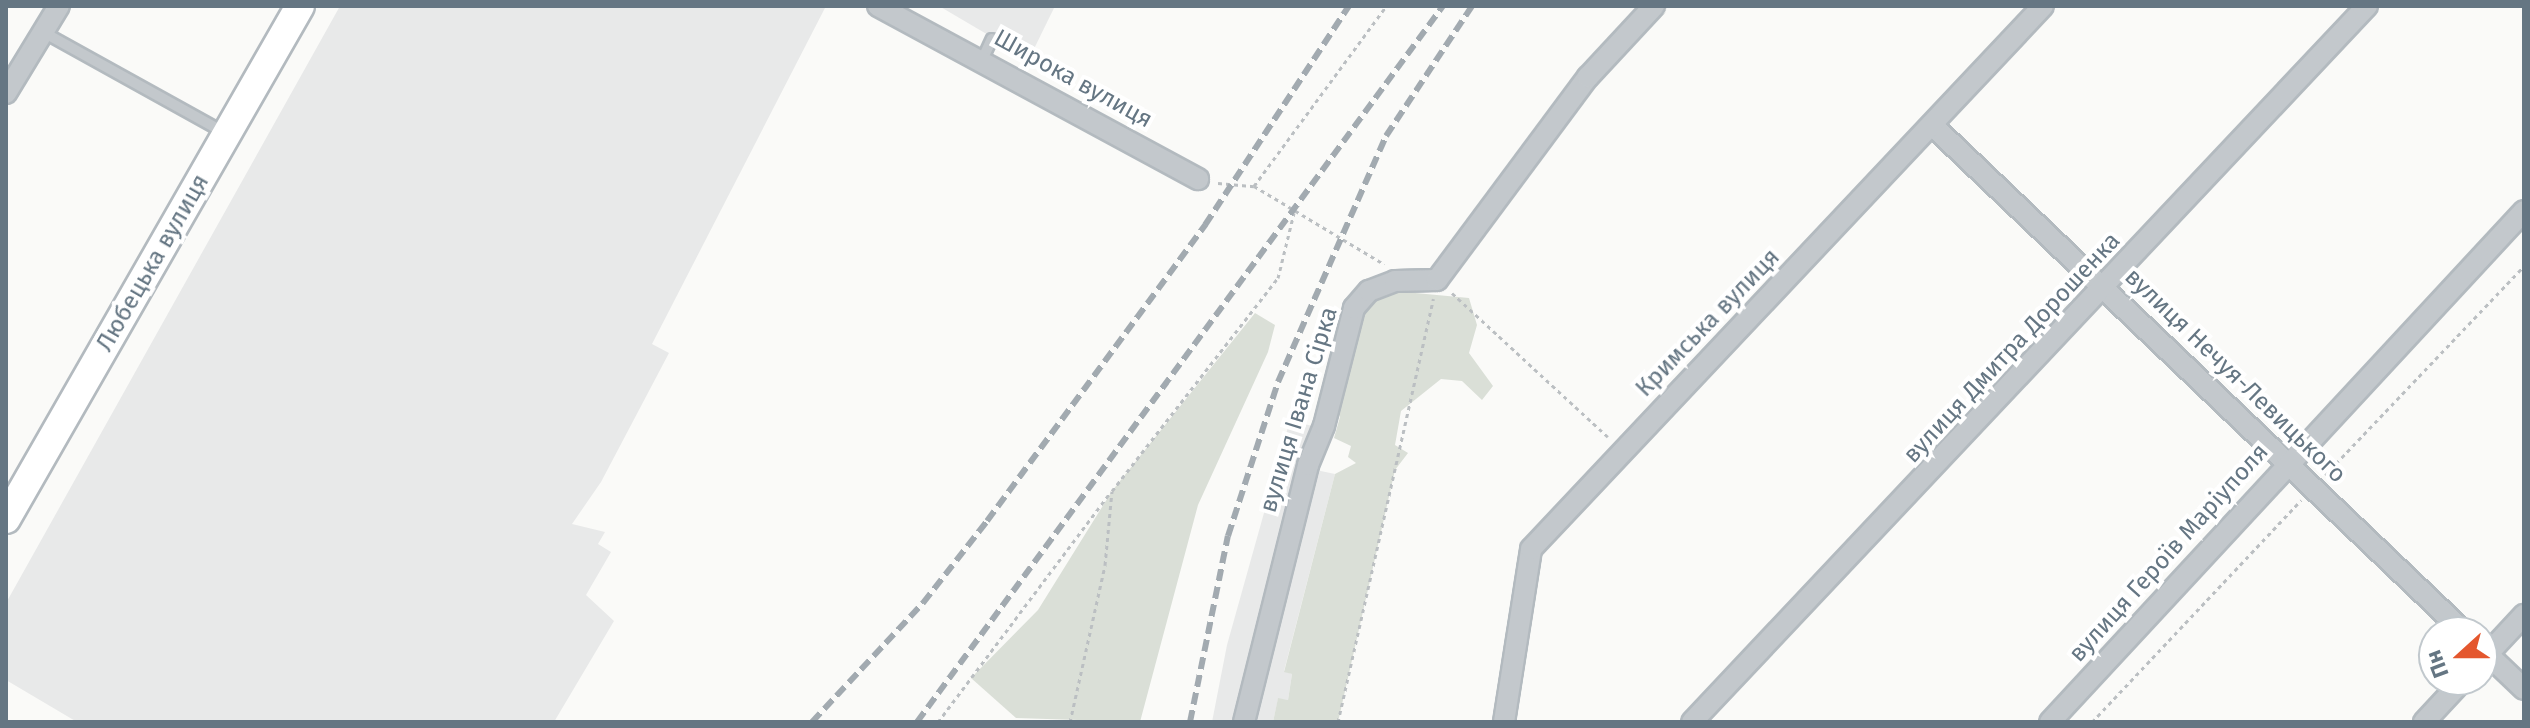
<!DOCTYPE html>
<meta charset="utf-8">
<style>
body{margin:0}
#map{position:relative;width:2530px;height:728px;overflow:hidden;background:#fafaf8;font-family:"Fira Sans",sans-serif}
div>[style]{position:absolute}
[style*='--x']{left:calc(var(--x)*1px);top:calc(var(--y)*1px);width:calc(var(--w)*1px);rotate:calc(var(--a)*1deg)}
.built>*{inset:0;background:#e8e9e9}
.green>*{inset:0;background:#dadfd7}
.path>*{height:3px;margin-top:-1.5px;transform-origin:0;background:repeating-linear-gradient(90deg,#bbbfc2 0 4px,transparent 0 8px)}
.roads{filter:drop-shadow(2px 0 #b3babf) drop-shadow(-2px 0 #b3babf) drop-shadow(0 2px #b3babf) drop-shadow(0 -2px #b3babf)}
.service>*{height:10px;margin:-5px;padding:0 5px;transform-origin:5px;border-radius:5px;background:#c3c8cc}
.minor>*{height:20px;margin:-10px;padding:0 10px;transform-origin:10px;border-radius:10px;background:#c3c8cc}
.secondary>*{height:28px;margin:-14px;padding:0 14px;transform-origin:14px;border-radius:14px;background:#fff}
.rail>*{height:6px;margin-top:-3px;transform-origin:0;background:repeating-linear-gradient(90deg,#a2aab0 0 12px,transparent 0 18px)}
span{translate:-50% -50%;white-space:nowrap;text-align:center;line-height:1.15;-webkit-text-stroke:8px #fff;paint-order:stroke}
.street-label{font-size:24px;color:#657683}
.frame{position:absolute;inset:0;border:8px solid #657683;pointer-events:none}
.north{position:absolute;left:2418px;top:616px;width:80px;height:80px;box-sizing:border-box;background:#fff;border:2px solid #c1c8cd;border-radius:50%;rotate:249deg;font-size:22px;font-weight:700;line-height:32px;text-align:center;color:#657683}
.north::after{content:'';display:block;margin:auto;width:28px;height:36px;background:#e4572e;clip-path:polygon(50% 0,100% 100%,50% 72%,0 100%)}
</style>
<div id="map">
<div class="built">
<i style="clip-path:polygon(340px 6px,826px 6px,652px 344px,669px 353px,601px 482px,572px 524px,605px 532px,598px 544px,611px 552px,586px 595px,614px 621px,554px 722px,77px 722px,6px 680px,6px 603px)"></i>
<i style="clip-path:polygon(939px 6px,1055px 6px,1029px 59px)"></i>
<i style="clip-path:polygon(1290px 420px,1312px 426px,1289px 490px,1235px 722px,1212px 722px,1227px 645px)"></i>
<i style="clip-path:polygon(1316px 470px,1335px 474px,1284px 671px,1292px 674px,1288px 700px,1278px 699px,1273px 722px,1251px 722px)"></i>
</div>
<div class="green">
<i style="clip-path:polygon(1394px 291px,1469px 298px,1477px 325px,1469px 353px,1493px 386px,1482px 400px,1462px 381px,1441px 379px,1401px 411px,1395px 445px,1408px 453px,1395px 470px,1338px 722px,1273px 722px,1278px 698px,1288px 700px,1292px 674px,1284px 672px,1335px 474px,1356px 463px,1348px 457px,1351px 446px,1334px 438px,1340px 417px,1334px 402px,1356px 328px,1369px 305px)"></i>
<i style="clip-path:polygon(1255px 313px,1275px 325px,1268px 352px,1198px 505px,1140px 722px,1016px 718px,971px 678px,1038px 610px,1112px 491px)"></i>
</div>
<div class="path">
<i style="--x:1218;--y:183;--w:36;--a:5"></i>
<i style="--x:1254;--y:186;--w:152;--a:31"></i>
<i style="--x:1254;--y:186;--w:223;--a:-53.7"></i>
<i style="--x:1452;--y:293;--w:212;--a:42.7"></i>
<i style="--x:2325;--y:475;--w:289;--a:-46.4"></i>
<i style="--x:938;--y:722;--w:288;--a:-53.1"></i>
<i style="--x:1070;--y:722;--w:161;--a:-77.4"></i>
<i style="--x:1105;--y:565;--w:74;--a:-84.6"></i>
<i style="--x:1112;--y:491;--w:270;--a:-52.1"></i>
<i style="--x:1278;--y:278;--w:67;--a:-76.2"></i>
<i style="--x:1338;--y:722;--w:434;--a:-77.3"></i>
<i style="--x:2092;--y:722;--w:305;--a:-46.7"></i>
</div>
<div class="roads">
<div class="service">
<i style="--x:43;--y:32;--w:208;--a:29"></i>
<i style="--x:983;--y:58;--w:21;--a:-65"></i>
</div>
<div class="minor">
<i style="--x:878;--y:6;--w:364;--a:28.4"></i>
<i style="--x:6;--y:93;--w:102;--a:-58.7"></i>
<i style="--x:1932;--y:125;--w:735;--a:43.62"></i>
<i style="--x:2482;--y:649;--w:58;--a:43.6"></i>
<i style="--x:2482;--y:660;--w:62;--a:-47"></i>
<i style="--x:1244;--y:722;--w:265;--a:-76"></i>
<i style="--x:1308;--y:465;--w:42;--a:-67.7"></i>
<i style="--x:1324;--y:426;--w:122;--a:-75.7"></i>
<i style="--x:1354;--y:308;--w:23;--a:-49"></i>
<i style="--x:1369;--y:291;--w:28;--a:-21"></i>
<i style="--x:1395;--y:281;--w:42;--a:-1.4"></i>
<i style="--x:1437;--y:280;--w:253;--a:-53.4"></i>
<i style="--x:1588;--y:77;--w:97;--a:-47.1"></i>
<i style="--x:1504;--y:722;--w:175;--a:-81.1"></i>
<i style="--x:1531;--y:549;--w:746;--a:-46.68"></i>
<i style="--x:1692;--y:722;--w:984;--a:-46.69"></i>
<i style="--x:2050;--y:722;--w:697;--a:-47.15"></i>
<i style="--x:2424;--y:722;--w:57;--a:-47.1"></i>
</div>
<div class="secondary">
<i style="--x:6;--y:519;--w:591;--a:-60.18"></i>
</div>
</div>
<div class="rail">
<i style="--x:812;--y:722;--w:163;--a:-47"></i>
<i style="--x:923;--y:603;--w:104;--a:-52"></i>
<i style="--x:987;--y:521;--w:368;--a:-53.6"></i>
<i style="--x:1205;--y:225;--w:262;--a:-56.7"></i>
<i style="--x:917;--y:722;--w:888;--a:-53.7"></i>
<i style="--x:1190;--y:722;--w:190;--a:-78.5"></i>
<i style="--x:1228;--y:536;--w:162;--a:-72"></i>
<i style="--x:1278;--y:382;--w:269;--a:-66.3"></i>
<i style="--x:1386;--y:136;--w:156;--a:-56.5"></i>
</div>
<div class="street-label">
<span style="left:1073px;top:79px;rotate:29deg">Широка вулиця</span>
<span style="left:153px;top:263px;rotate:-60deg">Любецька вулиця</span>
<span style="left:1708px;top:323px;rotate:-46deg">Кримська вулиця</span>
<span style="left:2012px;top:348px;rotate:-47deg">вулиця Дмитра Дорошенка</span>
<span style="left:2235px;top:376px;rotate:44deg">вулиця Нечуя-Левицького</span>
<span style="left:1299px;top:410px;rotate:-73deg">вулиця Івана Сірка</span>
<span style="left:2169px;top:553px;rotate:-48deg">вулиця Героїв Маріуполя</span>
</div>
<div class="frame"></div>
<div class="north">Пн</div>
</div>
